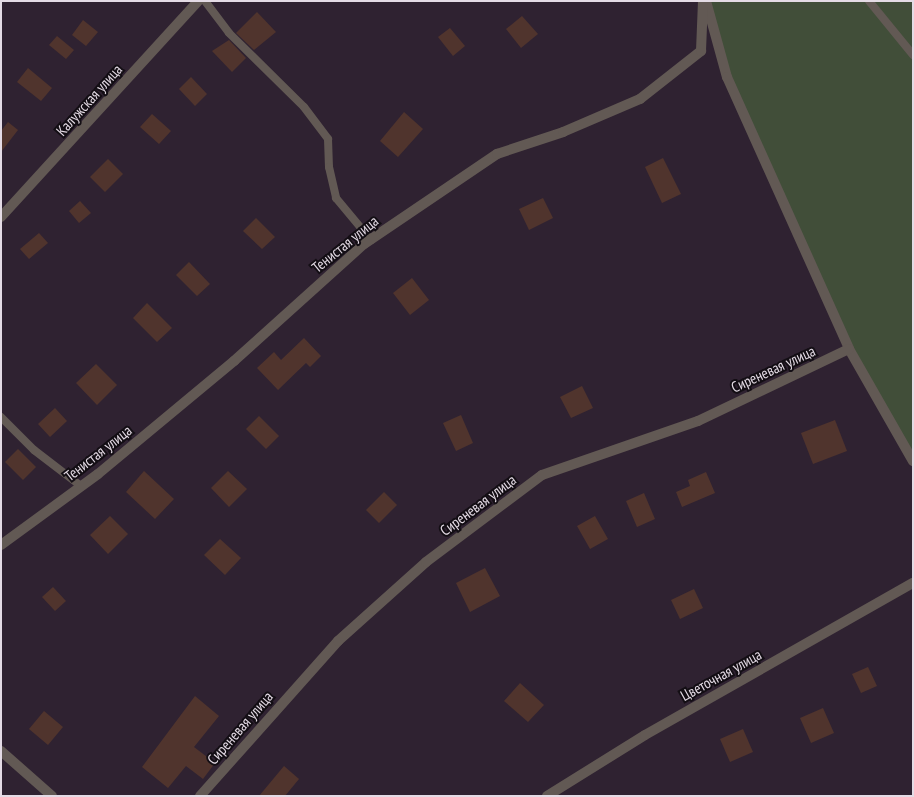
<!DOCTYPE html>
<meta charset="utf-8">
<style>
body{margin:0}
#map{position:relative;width:914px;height:797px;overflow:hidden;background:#2f2231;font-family:"PT Sans Narrow",sans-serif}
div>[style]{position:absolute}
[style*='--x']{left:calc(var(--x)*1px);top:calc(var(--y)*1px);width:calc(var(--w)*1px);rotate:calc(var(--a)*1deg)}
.green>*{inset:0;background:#414e39}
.building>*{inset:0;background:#50342d}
.lane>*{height:8px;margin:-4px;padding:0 4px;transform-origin:4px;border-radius:4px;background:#625954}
.street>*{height:10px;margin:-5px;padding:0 5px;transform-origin:5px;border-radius:5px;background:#625954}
span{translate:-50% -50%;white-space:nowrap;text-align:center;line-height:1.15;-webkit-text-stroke:4px #130e14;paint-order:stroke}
.street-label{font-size:15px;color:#e4dbe5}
.frame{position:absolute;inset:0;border:2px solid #e4dbe5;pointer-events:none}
</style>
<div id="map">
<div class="green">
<i style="clip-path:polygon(706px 1px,913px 1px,913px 461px,849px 349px,727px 77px)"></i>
</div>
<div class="building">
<i style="clip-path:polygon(257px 12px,276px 32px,254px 50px,236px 33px)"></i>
<i style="clip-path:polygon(522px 16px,538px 34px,521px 48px,506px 29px)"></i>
<i style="clip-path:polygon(83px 20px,98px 32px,86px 46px,72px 35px)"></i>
<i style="clip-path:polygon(450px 28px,465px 46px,453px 56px,438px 37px)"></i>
<i style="clip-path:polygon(57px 36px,74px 50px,66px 59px,49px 45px)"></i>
<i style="clip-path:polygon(229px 40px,246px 58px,232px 72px,212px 51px)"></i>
<i style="clip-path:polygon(28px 68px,52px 88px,41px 101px,17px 82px)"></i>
<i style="clip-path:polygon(191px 77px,207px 94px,195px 106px,179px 89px)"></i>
<i style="clip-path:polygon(404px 112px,423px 129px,398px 157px,380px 141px)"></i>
<i style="clip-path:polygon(152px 114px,171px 131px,159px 144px,140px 127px)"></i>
<i style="clip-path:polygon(8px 122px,18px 130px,1px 152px,1px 131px)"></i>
<i style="clip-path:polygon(663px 158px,681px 194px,662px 203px,645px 167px)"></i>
<i style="clip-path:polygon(108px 159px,123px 174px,105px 192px,90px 177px)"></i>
<i style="clip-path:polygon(543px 198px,553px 218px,529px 230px,519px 209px)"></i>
<i style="clip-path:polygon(80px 201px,91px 213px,79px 223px,69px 211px)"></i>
<i style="clip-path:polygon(256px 218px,275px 237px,262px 249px,243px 231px)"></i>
<i style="clip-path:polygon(39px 233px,48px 243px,29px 259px,20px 249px)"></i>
<i style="clip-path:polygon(189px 262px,210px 284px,197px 296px,176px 275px)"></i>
<i style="clip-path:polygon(412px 278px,429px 300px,410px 315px,393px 293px)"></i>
<i style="clip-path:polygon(147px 303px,172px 328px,157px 342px,133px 318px)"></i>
<i style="clip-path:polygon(304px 338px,321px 356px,310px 367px,306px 363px,278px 390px,257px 368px,274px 352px,281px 360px)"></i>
<i style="clip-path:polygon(96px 364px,117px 385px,97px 405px,76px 383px)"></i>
<i style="clip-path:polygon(582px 386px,593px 408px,571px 418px,560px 397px)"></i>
<i style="clip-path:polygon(55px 408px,67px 421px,50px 437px,38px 424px)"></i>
<i style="clip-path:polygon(461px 415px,473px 443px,456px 451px,443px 423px)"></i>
<i style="clip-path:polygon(259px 416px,279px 436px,266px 449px,246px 429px)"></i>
<i style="clip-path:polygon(835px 420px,847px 451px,813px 464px,801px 433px)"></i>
<i style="clip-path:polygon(18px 449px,36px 467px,23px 480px,5px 462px)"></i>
<i style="clip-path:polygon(144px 471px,174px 499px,155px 519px,126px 492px)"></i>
<i style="clip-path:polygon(228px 471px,247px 489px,229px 507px,211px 488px)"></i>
<i style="clip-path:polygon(706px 472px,715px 493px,682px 507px,676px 492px,690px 486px,688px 480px)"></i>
<i style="clip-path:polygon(384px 492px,397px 505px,379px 523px,366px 510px)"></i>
<i style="clip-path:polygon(644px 493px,655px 519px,637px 527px,626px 501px)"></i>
<i style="clip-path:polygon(110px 516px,128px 534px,108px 554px,90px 535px)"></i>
<i style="clip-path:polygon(595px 516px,608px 539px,590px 549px,577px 526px)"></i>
<i style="clip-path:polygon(220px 539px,241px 558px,225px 575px,204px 555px)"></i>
<i style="clip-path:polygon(485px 568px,500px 596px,470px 612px,456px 583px)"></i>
<i style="clip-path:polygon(53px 587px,66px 601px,55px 611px,42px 597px)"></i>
<i style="clip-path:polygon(694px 589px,703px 608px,680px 619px,671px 600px)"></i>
<i style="clip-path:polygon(868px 667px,877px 686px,861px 693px,852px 674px)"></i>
<i style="clip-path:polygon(520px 683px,544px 705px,528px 722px,504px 701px)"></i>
<i style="clip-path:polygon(195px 696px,219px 716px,194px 747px,215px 763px,203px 779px,186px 766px,168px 788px,142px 767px)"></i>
<i style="clip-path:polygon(823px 708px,834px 733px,811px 743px,800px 718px)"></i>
<i style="clip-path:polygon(44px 711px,63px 727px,48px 745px,29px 729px)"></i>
<i style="clip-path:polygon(743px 729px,753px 752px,730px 762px,720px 739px)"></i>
<i style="clip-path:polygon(284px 766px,299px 779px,285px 796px,259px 796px)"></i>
</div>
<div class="lane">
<i style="--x:205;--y:1;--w:40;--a:53"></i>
<i style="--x:229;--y:33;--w:105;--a:44.6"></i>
<i style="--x:304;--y:107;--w:40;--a:53"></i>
<i style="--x:328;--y:139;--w:28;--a:88"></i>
<i style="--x:329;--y:167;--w:32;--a:77"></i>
<i style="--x:336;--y:198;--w:55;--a:50.2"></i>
<i style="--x:869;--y:1;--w:70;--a:50.8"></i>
<i style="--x:1;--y:417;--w:47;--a:45"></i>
<i style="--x:34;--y:450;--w:59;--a:37.5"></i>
</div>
<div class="street">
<i style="--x:706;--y:1;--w:79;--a:74.6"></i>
<i style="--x:727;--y:77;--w:298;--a:65.8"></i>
<i style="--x:849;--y:349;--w:129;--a:60.3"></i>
<i style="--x:1;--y:217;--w:292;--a:-47.6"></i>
<i style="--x:1;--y:545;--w:120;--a:-36.2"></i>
<i style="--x:98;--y:474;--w:177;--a:-39.7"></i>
<i style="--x:234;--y:361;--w:175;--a:-42"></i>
<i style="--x:364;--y:244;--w:161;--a:-34.1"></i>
<i style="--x:497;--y:154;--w:70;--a:-18.4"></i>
<i style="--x:563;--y:132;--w:84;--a:-23.2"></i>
<i style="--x:640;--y:99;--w:78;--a:-38.2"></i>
<i style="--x:701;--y:51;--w:50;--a:-87.7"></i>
<i style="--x:1;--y:751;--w:68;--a:41.4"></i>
<i style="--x:200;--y:796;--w:208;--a:-48.3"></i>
<i style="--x:338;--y:641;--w:118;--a:-41.9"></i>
<i style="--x:426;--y:562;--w:145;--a:-36.9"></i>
<i style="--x:542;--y:475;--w:165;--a:-19.1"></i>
<i style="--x:698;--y:421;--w:167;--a:-25.5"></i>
<i style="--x:547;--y:796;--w:115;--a:-31.9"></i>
<i style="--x:645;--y:735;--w:308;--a:-29.6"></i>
</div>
<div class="street-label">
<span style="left:89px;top:100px;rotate:-48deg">Калужская улица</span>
<span style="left:345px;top:244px;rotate:-39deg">Тенистая улица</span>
<span style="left:773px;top:369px;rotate:-25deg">Сиреневая улица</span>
<span style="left:98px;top:453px;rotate:-38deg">Тенистая улица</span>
<span style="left:478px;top:505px;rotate:-37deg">Сиреневая улица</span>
<span style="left:721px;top:675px;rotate:-29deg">Цветочная улица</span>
<span style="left:240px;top:728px;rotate:-49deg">Сиреневая улица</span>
</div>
<div class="frame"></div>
</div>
